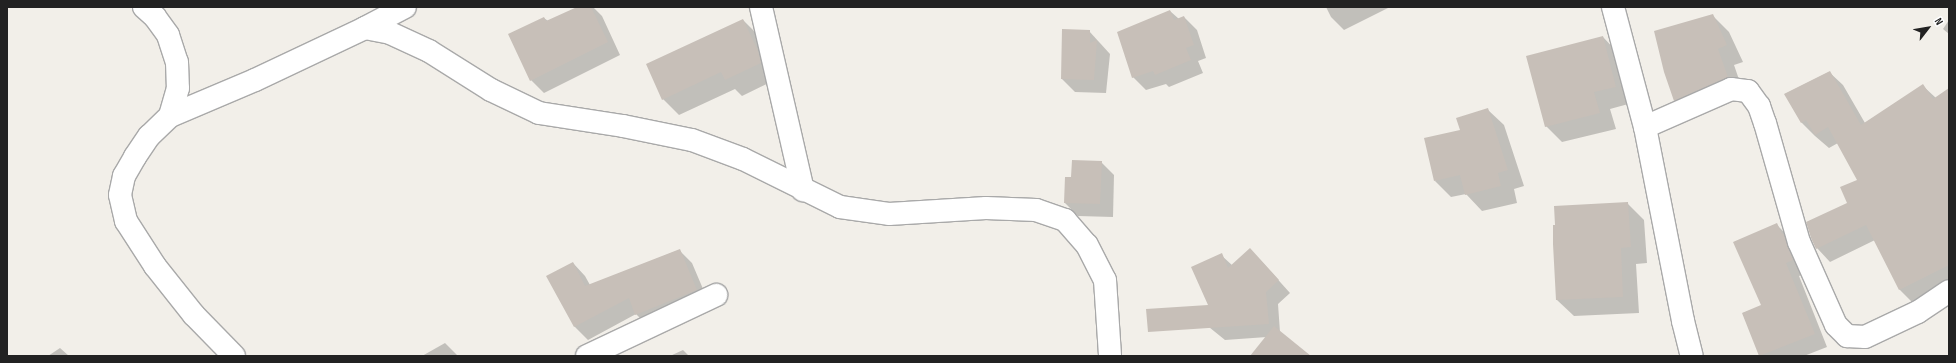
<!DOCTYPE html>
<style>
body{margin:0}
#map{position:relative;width:1956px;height:363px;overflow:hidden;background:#f2efe9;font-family:"Sofia Sans Condensed",sans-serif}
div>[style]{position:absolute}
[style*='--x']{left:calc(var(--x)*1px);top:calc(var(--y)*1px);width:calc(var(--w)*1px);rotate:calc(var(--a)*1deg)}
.shadow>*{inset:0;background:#0003}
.building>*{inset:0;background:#c7bfb8}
.roads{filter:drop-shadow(1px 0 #a9a9a9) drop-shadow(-1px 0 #a9a9a9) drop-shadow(0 1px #a9a9a9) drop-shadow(0 -1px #a9a9a9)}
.minor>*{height:22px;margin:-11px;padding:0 11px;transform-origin:11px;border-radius:11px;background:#fff}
span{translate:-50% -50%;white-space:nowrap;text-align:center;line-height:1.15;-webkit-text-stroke:3px #fff;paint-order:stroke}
.frame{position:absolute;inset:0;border:8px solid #222;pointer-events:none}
.north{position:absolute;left:1908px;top:8px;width:40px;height:40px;-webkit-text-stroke:3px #fff;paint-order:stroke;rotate:59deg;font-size:11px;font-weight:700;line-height:16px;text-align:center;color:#222}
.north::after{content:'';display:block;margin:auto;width:14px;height:18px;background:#222;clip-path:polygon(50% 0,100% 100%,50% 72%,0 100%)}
</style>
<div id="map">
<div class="shadow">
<i style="clip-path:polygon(579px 7px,593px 7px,602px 16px,620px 55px,544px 93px,531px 80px,544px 18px,548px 21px)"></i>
<i style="clip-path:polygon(1326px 7px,1390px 7px,1344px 30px,1331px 17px)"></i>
<i style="clip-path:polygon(1170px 11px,1179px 19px,1184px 17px,1197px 30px,1206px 58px,1198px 61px,1203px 73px,1169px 87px,1166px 84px,1146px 90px,1133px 77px)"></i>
<i style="clip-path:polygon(1713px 16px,1729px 32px,1743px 62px,1734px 65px,1744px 94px,1691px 116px,1675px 100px)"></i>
<i style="clip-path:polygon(743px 20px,759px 36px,777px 79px,742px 96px,735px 89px,679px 115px,663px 99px)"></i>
<i style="clip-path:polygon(1949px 20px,1949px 34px,1943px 29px)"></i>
<i style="clip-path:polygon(1089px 31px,1110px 54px,1106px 93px,1075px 92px,1062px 79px)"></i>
<i style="clip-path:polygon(1603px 37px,1619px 54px,1632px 103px,1610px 109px,1616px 129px,1562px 142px,1546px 126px)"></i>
<i style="clip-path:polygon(1829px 72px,1843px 85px,1865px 123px,1923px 86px,1936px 98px,1949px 89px,1949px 280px,1913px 303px,1900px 290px,1875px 240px,1830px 262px,1817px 248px,1848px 203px,1859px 180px,1838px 143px,1829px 148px,1815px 136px,1802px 123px,1785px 94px)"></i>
<i style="clip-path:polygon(1487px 109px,1504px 125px,1524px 186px,1514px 189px,1517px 203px,1482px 211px,1466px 194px,1451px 197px,1435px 181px,1461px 131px)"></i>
<i style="clip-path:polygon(1101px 162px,1114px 175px,1113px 217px,1078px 216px,1065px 203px,1072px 178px)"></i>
<i style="clip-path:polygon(1627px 203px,1644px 220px,1647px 263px,1636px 264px,1639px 313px,1574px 316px,1557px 300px,1554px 244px)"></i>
<i style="clip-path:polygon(1776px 224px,1789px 237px,1806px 273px,1799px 276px,1827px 347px,1804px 356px,1761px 356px,1743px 313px,1762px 306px)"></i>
<i style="clip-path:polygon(679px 250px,692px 263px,709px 303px,649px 327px,636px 314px,588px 340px,575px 327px,548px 276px,573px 263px,585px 276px,590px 285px)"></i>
<i style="clip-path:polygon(1221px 255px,1233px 266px,1262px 262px,1290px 293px,1278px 304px,1280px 332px,1310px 356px,1252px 356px,1267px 337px,1225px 340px,1199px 319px,1210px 306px)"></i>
<i style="clip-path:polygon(445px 343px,458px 356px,422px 356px)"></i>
<i style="clip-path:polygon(60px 348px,69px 356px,48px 356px)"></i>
<i style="clip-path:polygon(683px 350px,689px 356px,670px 356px)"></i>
</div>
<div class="building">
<i style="clip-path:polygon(577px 7px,591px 7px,608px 42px,530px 81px,508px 34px,544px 17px,546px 21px)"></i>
<i style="clip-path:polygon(1170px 10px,1174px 20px,1184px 16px,1194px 45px,1186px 48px,1191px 60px,1155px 75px,1153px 71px,1132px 78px,1117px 32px)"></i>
<i style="clip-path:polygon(1713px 14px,1727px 45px,1718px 49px,1728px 77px,1674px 101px,1664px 72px,1654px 31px)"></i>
<i style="clip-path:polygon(743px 19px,758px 51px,761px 63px,725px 80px,721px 72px,662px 100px,646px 64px)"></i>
<i style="clip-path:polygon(1062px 29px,1090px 30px,1090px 43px,1097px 40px,1094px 80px,1061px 79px)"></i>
<i style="clip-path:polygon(1603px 36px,1616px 87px,1594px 92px,1600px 113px,1545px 127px,1526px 56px)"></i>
<i style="clip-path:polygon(1830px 71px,1861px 125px,1923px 84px,1933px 99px,1949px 88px,1949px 265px,1899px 290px,1866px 225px,1816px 249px,1811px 238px,1806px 222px,1847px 203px,1840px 187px,1857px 180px,1828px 127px,1815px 135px,1806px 120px,1801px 123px,1784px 94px)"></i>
<i style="clip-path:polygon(1488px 108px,1508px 170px,1498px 173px,1501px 186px,1465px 195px,1460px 175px,1434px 181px,1424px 138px,1460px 130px,1456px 118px)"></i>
<i style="clip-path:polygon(1072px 160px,1102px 161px,1100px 204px,1064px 203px,1065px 177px,1071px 177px)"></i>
<i style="clip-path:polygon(1628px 202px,1631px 247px,1621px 248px,1623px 297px,1556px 300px,1553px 244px,1553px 225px,1555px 225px,1554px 206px)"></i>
<i style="clip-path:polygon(1777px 223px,1782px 234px,1783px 233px,1793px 260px,1786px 263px,1815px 334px,1759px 356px,1742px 313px,1761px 305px,1733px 242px)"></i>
<i style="clip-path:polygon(1250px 248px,1279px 280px,1266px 292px,1269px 324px,1148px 332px,1146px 309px,1208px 305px,1191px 267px,1222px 253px,1228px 268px)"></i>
<i style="clip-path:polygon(680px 249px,697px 290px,635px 315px,629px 298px,574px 327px,546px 276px,573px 262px,585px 286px)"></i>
<i style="clip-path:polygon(1274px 326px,1311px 356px,1250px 356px)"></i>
</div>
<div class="roads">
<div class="minor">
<i style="--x:144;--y:7;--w:15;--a:42"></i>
<i style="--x:155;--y:17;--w:22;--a:54"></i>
<i style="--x:168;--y:35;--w:28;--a:72"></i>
<i style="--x:177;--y:62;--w:26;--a:88"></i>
<i style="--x:178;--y:88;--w:29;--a:106"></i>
<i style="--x:170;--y:116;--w:29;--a:136"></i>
<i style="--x:149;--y:136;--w:25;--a:124"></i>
<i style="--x:135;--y:157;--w:22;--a:120"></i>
<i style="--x:124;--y:176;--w:19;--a:102"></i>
<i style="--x:120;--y:195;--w:27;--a:77"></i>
<i style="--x:126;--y:221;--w:54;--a:57.2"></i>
<i style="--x:155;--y:266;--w:63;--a:51.5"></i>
<i style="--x:194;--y:315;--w:57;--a:45.7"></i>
<i style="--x:761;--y:7;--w:188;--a:77.1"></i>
<i style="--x:1613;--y:7;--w:124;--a:75.1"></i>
<i style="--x:1645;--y:127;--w:198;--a:78.9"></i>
<i style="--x:1683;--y:321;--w:36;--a:76"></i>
<i style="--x:365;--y:28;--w:45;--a:-27.7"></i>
<i style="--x:170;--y:116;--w:92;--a:-23"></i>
<i style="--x:255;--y:80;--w:122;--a:-25.3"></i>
<i style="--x:365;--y:28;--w:25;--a:11"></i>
<i style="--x:390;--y:33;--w:43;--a:24.8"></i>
<i style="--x:429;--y:51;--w:73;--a:32.2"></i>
<i style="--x:491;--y:90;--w:53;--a:25.6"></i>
<i style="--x:539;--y:113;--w:85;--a:8.8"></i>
<i style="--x:623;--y:126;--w:70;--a:11.5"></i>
<i style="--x:692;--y:140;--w:54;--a:20.4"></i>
<i style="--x:743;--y:159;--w:108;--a:26.3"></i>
<i style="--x:840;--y:207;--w:49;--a:8.1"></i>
<i style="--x:889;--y:214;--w:97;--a:-3.5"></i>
<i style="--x:986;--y:208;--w:50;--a:2.3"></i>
<i style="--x:1036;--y:210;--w:31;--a:19"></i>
<i style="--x:1065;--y:220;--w:33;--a:49"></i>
<i style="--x:1087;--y:245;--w:39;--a:63"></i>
<i style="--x:1105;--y:280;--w:76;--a:86.2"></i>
<i style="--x:1645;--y:127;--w:94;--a:-23.8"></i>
<i style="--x:1731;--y:89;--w:17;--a:7"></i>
<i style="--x:1748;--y:91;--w:19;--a:54"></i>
<i style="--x:1759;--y:106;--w:18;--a:71"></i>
<i style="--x:1765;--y:123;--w:124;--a:74.1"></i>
<i style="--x:1799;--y:242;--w:91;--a:66"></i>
<i style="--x:1836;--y:325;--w:16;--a:45"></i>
<i style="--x:1847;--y:336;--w:18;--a:3"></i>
<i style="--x:1865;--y:337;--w:59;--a:-25.3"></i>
<i style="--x:1918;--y:312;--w:37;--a:-34"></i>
<i style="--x:587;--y:356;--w:143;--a:-25.3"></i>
</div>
</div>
<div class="frame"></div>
<div class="north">N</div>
</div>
